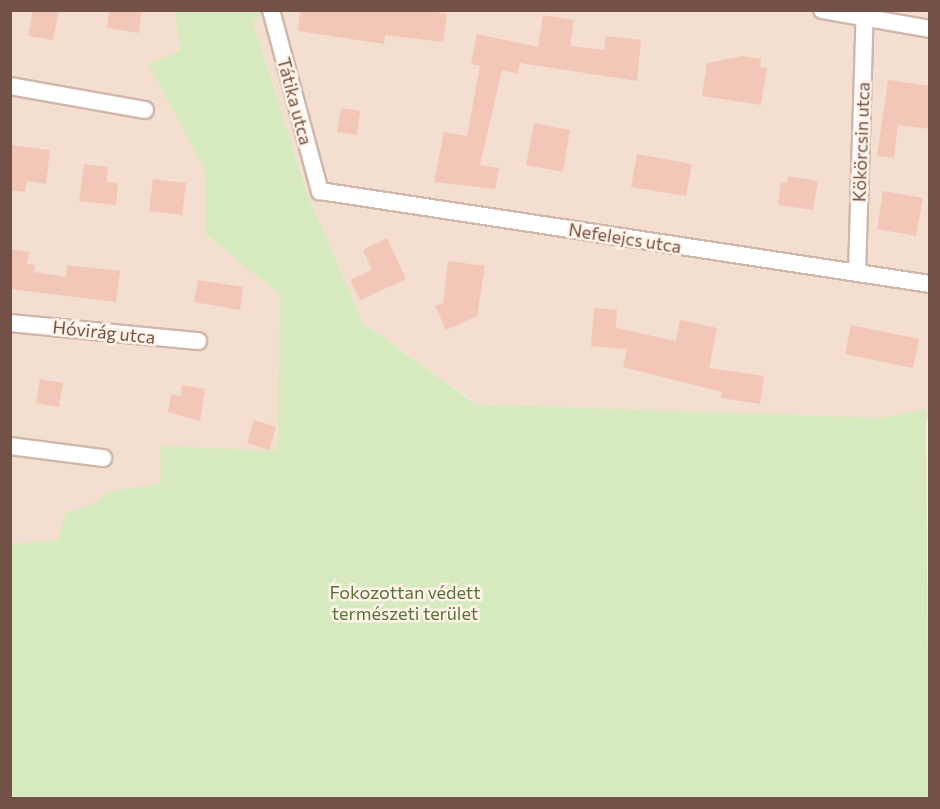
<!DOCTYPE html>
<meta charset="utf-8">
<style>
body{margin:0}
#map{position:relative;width:940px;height:809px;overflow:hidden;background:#fdeee1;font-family:Commissioner,sans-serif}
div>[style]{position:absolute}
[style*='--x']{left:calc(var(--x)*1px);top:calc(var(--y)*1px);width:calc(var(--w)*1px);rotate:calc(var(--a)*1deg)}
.residential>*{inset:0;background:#f4decf}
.green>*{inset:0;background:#d7eabf}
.building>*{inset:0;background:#f3c7b8}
.roads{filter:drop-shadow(2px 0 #d0b6ab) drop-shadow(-2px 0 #d0b6ab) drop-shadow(0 2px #d0b6ab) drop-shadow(0 -2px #d0b6ab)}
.street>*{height:16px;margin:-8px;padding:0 8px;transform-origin:8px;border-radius:8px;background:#fff}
span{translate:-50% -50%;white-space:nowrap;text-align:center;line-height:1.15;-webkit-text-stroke:5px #fff2e7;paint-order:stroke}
.street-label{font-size:18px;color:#745147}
.park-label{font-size:18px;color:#55743c}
.frame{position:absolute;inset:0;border:12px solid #745147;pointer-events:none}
</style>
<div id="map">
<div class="residential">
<i style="clip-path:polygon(265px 10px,929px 11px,929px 420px,477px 404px,363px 323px,308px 196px,252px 20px,265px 15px)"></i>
<i style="clip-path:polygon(10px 11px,175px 11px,180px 51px,148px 64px,205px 171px,205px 234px,280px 295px,281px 461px,169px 484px,44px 552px,11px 550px)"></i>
</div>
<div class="green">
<i style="clip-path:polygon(175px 11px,265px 11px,266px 15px,252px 20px,308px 196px,363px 323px,476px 404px,882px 418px,926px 409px,929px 798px,11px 798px,10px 544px,58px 540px,66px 513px,97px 502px,108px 492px,161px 483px,160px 446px,278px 451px,280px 295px,205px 234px,205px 171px,148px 64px,180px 51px)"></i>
</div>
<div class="building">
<i style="clip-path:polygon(33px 10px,59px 10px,53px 40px,28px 36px)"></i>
<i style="clip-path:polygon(109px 10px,142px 10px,139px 33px,107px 28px)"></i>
<i style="clip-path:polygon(300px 10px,423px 10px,447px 14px,443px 42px,385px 35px,384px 44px,298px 31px)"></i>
<i style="clip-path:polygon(543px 15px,574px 20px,570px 46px,604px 50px,606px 36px,641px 40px,637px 81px,520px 63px,518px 74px,502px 70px,480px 165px,499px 168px,495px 189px,434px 182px,444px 132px,467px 136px,480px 66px,471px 64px,477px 34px,538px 47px)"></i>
<i style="clip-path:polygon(742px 56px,761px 59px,760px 67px,767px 68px,761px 105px,702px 96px,707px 63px)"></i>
<i style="clip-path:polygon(888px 80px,930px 86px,930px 129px,898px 125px,894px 158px,877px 156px)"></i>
<i style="clip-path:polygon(341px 108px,360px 111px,357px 135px,337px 132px)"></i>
<i style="clip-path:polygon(534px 123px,570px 130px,563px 172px,526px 165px)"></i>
<i style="clip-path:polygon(10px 145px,50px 150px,46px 184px,27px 181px,25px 192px,10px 190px)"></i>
<i style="clip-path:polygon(637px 154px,692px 164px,686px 196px,631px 187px)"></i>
<i style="clip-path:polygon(84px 164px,108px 167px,106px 182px,118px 183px,116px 205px,79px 201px)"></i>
<i style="clip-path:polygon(788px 176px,818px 181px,813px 210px,778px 205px,781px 182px,787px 183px)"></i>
<i style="clip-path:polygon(153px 179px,186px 183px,182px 215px,149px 211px)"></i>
<i style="clip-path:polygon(883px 191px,923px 198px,916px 236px,877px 229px)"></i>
<i style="clip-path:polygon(387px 238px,406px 279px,360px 300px,350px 280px,372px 270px,363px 250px)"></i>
<i style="clip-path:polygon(10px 249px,29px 252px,27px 264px,35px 265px,34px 272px,66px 277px,67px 265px,120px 271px,116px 302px,10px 289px)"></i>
<i style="clip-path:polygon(448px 261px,485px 266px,477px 316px,446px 330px,435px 306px,443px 303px)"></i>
<i style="clip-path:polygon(198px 280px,243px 287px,240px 310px,194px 302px)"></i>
<i style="clip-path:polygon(594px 308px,617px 310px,616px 328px,676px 341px,680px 320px,717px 328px,709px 368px,764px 376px,760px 404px,721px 398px,722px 392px,623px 367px,627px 349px,591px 346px)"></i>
<i style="clip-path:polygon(851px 325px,919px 339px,913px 368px,845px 354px)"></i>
<i style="clip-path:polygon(40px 379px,63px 383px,59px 407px,36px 403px)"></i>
<i style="clip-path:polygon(182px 385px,205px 389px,200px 421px,168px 412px,171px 395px,181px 396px)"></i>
<i style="clip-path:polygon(254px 420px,276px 427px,269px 450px,247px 443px)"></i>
</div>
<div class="roads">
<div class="street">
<i style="--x:271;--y:10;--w:188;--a:74.9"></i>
<i style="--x:320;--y:191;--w:617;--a:8.67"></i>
<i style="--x:822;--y:10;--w:110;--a:10"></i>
<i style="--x:10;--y:86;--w:137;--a:10.1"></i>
<i style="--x:857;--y:273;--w:263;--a:-88.3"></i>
<i style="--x:10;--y:323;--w:189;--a:5.5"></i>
<i style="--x:10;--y:446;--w:94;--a:7.4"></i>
</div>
</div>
<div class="street-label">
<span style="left:295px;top:101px;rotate:75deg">Tátika utca</span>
<span style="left:861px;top:142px;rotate:-88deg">Kökörcsin utca</span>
<span style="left:625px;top:238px;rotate:9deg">Nefelejcs utca</span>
<span style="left:104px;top:332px;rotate:6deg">Hóvirág utca</span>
</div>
<div class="park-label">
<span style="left:405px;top:603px">Fokozottan védett<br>természeti terület</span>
</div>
<div class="frame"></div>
</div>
